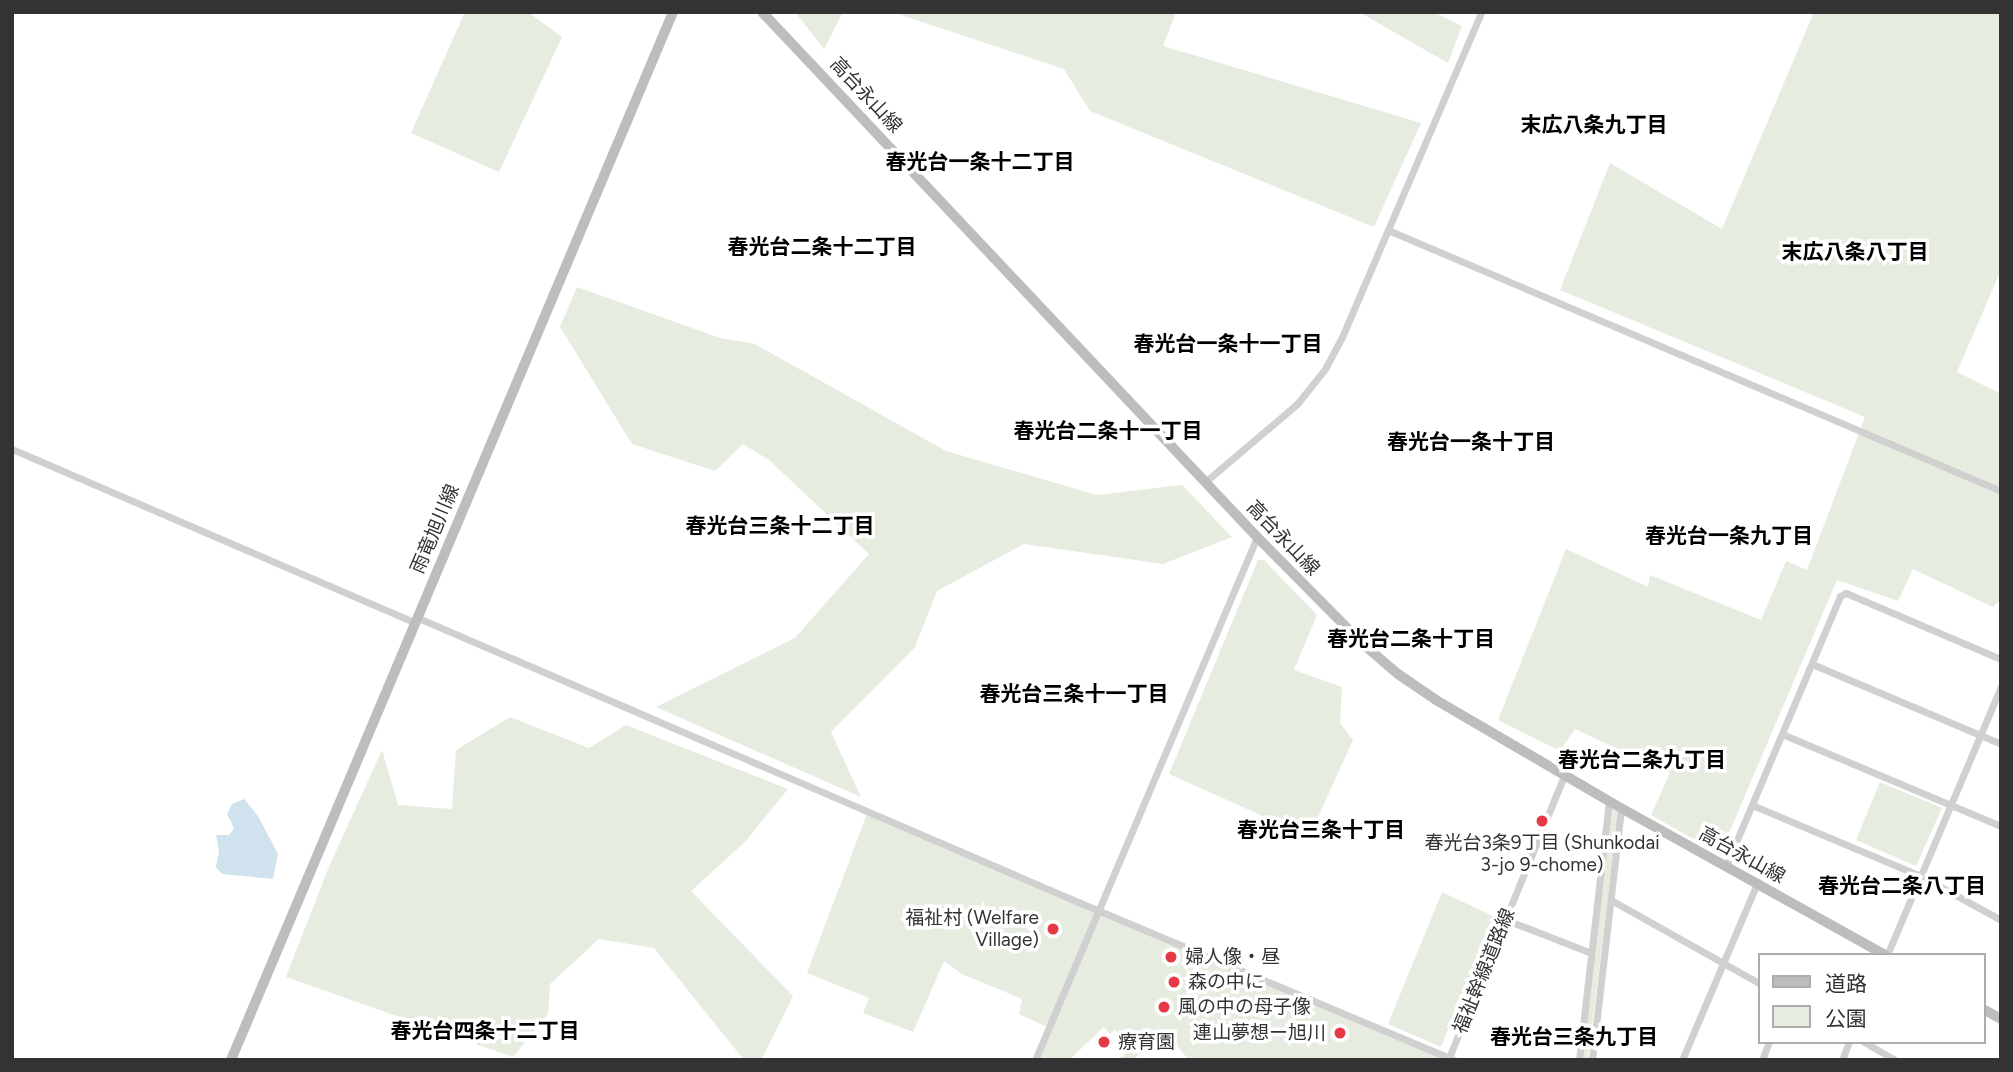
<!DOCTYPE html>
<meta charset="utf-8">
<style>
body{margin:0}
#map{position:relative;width:2013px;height:1072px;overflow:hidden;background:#fff;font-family:Figtree,"Noto Sans JP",sans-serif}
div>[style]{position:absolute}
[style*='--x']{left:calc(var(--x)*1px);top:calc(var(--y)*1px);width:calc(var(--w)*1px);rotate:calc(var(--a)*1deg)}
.green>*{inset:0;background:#e6ecdf}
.water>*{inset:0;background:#cfe2ee}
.street>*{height:7px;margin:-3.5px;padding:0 3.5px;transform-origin:3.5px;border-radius:3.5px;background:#d0d0d0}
.secondary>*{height:10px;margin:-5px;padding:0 5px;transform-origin:5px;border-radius:5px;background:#bdbdbd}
.dots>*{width:19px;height:19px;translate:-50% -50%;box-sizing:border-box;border:4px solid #fff;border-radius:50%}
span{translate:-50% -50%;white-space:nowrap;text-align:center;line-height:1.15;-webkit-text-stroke:7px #fff;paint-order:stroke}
.street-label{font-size:19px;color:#333}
.poi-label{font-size:19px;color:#333}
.right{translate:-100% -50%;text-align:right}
.left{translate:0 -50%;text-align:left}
.neighbourhood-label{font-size:21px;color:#000;font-weight:700}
.frame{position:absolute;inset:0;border:14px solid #333;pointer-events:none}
.legend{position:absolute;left:1758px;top:953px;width:228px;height:91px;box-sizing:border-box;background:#fff;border:2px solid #adadad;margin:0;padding:9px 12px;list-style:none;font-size:21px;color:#333}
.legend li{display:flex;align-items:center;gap:14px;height:35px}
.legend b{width:35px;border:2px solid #adadad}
</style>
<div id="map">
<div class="green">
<i style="clip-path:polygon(465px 12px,528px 12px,562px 37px,499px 172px,411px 133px)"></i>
<i style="clip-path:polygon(795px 12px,843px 12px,824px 49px)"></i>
<i style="clip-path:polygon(892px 12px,1176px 12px,1163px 46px,1421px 123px,1374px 227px,1090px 111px,1064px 69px)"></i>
<i style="clip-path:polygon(1359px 12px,1433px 12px,1462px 26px,1448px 63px)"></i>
<i style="clip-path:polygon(1814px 12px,2001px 12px,2001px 270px,1957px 372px,2001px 394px,2001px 599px,1993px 607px,1913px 569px,1898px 601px,1837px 580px,1720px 854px,1651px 815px,1670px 773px,1575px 729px,1560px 751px,1498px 720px,1566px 549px,1648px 587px,1650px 575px,1761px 620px,1786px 561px,1807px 570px,1865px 417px,1560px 290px,1610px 163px,1722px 229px)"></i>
<i style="clip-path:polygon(577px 287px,720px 338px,755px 344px,946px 451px,1097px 495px,1182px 485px,1232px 537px,1163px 564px,1024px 544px,937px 591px,915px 647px,831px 732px,861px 797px,656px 707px,795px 638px,869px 554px,769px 460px,743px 444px,715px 471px,632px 444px,560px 327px)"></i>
<i style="clip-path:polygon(1258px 560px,1264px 560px,1317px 615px,1294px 670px,1342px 687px,1340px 723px,1353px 740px,1309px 837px,1169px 774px)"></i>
<i style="clip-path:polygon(510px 717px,589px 748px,626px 725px,788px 789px,745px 842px,691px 891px,793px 996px,761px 1060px,744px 1060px,654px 948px,599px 939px,550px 984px,548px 1014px,513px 1057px,286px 977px,328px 869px,382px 750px,398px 805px,452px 809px,456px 750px)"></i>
<i style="clip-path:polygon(1880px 782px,1942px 808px,1916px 866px,1856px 840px)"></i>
<i style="clip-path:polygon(1610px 808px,1618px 813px,1588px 1060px,1579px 1060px)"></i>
<i style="clip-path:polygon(868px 811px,1448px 1060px,1189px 1060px,1172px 1040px,1160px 1050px,1153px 1042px,1133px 1060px,1117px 1060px,1126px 1053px,1119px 1045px,1124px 1040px,1115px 1030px,1110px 1034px,1104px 1027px,1069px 1060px,1035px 1060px,1049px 1028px,1019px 1014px,1022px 999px,962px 974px,944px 961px,913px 1032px,863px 1013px,869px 998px,807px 973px)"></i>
<i style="clip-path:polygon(1442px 892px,1495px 917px,1441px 1047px,1388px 1024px)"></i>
</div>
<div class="water">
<i style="clip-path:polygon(244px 799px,258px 816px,278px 854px,273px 879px,222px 874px,216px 867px,219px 851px,216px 835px,229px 835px,234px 828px,227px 814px,232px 804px)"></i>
</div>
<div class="street">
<i style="--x:1388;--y:230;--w:666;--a:23.06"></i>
<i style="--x:12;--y:449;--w:438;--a:23.3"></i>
<i style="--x:1205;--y:482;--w:121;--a:-40.3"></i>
<i style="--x:1297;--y:404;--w:45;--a:-51.3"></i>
<i style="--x:1325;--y:369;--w:36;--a:-62"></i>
<i style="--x:1342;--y:337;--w:353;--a:-66.8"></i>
<i style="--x:416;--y:617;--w:706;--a:23.29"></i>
<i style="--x:1064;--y:896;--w:424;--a:22.8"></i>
<i style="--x:1812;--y:664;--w:205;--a:22.9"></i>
<i style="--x:1782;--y:734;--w:238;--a:22.8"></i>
<i style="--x:1752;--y:805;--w:183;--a:22.8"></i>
<i style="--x:1921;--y:876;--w:91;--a:28.8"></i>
<i style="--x:1726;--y:866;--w:293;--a:-67.1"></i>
<i style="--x:1840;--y:596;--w:7;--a:-27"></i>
<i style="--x:1846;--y:593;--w:168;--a:23.1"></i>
<i style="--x:1611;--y:900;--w:170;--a:29.3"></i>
<i style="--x:1504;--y:919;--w:93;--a:21.3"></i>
<i style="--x:1887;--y:955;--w:292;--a:-67"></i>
<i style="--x:1864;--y:1042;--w:36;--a:30"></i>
<i style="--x:1035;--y:1060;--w:568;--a:-67"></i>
<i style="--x:1448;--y:1060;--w:309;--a:-67.8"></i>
<i style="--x:1579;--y:1060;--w:261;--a:-83.4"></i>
<i style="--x:1592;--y:1060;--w:254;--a:-83.4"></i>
<i style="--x:1682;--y:1060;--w:192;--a:-67"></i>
<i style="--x:1762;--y:1060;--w:19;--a:-69"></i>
<i style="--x:1842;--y:1060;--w:19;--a:-69"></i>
</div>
<div class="secondary">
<i style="--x:762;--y:12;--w:722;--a:46.68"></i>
<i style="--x:1257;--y:537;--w:151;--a:45.3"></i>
<i style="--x:1363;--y:644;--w:46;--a:40.6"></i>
<i style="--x:1398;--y:674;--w:46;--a:34.4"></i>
<i style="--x:1436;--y:700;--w:214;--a:30.3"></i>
<i style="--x:1621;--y:808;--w:302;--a:29.1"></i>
<i style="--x:1983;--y:1009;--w:21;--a:29"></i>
<i style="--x:231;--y:1060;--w:1137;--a:-67.13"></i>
</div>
<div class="dots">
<i style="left:1542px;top:821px;background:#e63946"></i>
<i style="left:1053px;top:929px;background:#e63946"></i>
<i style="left:1171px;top:957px;background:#e63946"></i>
<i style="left:1174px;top:982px;background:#e63946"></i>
<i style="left:1164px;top:1007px;background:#e63946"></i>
<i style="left:1340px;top:1033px;background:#e63946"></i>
<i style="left:1104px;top:1042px;background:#e63946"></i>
</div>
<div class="street-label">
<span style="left:866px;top:95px;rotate:47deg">高台永山線</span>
<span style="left:435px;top:529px;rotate:-67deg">雨竜旭川線</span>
<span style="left:1283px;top:538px;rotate:46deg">高台永山線</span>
<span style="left:1742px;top:855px;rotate:29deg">高台永山線</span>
<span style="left:1484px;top:971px;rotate:-68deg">福祉幹線道路線</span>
</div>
<div class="poi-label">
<span style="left:1542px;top:854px">春光台3条9丁目 (Shunkodai<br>3-jo 9-chome)</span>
<span class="right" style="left:1039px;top:929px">福祉村 (Welfare<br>Village)</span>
<span class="left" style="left:1185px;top:957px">婦人像・昼</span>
<span class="left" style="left:1188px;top:982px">森の中に</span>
<span class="left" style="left:1178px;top:1007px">風の中の母子像</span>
<span class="right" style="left:1326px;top:1033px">連山夢想ー旭川</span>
<span class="left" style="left:1118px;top:1042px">療育園</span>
</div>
<div class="neighbourhood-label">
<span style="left:1594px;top:125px">末広八条九丁目</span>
<span style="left:980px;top:162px">春光台一条十二丁目</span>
<span style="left:822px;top:247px">春光台二条十二丁目</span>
<span style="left:1855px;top:252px">末広八条八丁目</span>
<span style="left:1228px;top:344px">春光台一条十一丁目</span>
<span style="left:1108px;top:431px">春光台二条十一丁目</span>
<span style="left:1471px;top:442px">春光台一条十丁目</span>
<span style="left:780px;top:526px">春光台三条十二丁目</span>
<span style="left:1729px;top:536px">春光台一条九丁目</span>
<span style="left:1411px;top:639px">春光台二条十丁目</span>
<span style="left:1074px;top:694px">春光台三条十一丁目</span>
<span style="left:1642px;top:760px">春光台二条九丁目</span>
<span style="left:1321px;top:830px">春光台三条十丁目</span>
<span style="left:1902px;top:886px">春光台二条八丁目</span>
<span style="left:485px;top:1031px">春光台四条十二丁目</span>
<span style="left:1574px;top:1037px">春光台三条九丁目</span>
</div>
<div class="frame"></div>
<ul class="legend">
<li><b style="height:9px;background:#bdbdbd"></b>道路</li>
<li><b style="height:19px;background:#e6ecdf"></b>公園</li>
</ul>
</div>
